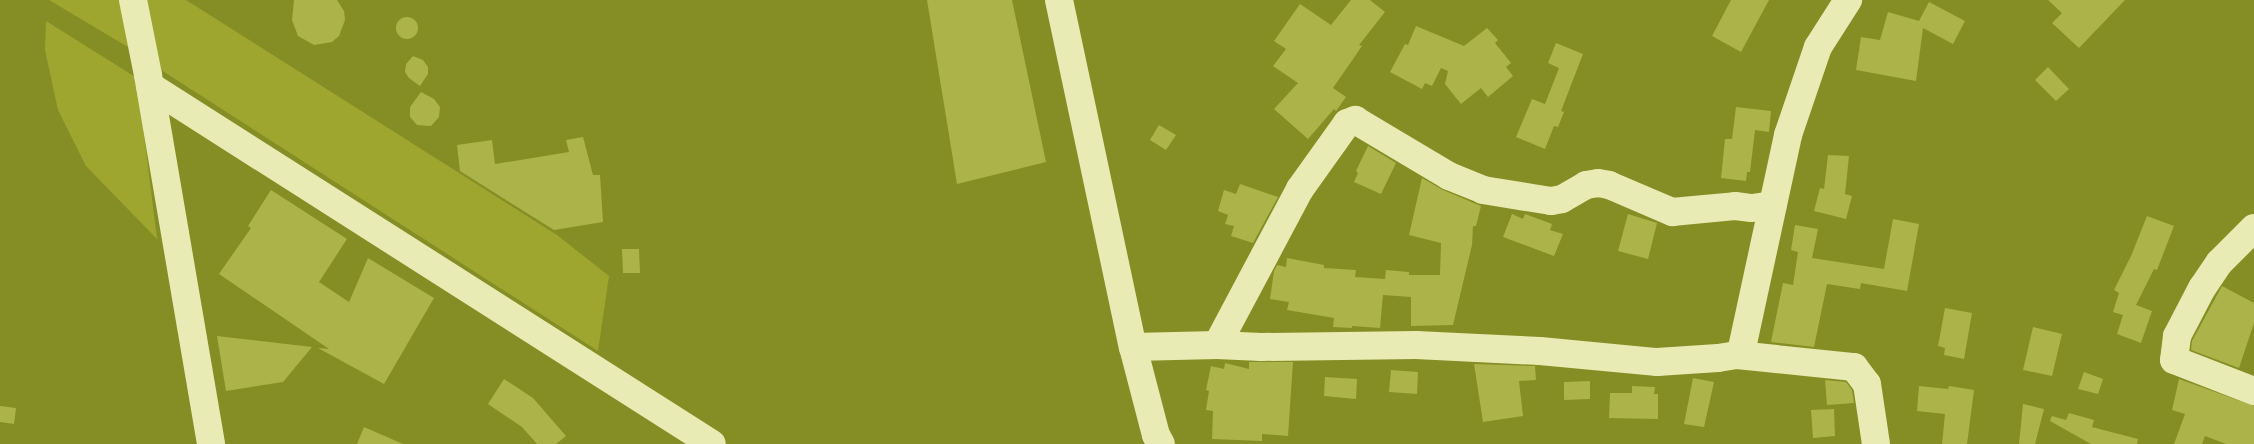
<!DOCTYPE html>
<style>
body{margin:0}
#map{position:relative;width:2254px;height:444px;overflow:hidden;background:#858e24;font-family:"Nunito Sans",sans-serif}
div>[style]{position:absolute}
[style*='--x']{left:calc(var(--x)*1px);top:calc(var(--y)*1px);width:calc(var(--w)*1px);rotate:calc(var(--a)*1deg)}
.green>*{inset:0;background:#9ea62f}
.building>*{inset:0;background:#abb349}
.round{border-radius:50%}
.minor>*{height:28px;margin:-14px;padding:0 14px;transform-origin:14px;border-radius:14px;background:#e8ebb4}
span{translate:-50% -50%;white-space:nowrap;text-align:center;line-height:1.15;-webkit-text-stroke:4px #858e24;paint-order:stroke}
</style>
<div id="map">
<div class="green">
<i style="clip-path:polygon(49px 0,121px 0,133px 50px)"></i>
<i style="clip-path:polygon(142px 0,186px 0,557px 235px,609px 276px,598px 351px,158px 68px)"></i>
<i style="clip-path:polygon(46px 21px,137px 78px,157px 239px,86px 166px,58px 110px,45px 50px)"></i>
</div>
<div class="building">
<i style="clip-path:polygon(294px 0,337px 0,344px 11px,345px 20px,339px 36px,332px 42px,314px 45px,298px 36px,292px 20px)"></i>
<i style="clip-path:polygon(927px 0,1012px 0,1046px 162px,957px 184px)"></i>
<i style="clip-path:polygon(1351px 0,1370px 0,1385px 12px,1359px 45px,1362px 46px,1333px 88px,1346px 97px,1336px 111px,1334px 109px,1308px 139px,1274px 109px,1298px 83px,1273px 66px,1286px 49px,1274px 41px,1300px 4px,1331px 25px)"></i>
<i style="clip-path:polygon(1731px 0,1769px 0,1741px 52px,1712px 36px)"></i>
<i style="clip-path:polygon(2048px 0,2125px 0,2079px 48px,2052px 23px,2062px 13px)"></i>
<i style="clip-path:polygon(1929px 2px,1965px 21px,1953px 44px,1923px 28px,1916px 81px,1856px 70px,1861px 37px,1880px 40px,1888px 12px,1919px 21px)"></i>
<i class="round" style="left:396px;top:17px;width:22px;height:22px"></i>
<i style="clip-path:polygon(1416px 26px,1464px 46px,1487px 28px,1498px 40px,1495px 43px,1511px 63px,1506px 67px,1513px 76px,1488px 97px,1481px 88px,1461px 104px,1445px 84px,1448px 71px,1441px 68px,1432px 86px,1425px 83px,1422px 89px,1390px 72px,1405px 44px,1408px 45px)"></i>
<i style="clip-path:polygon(1556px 43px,1583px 54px,1561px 111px,1564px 112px,1558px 127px,1554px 126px,1545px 149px,1516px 137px,1532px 99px,1545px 104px,1559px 68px,1548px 63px)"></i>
<i style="clip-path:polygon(413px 56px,423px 60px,428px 67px,428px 74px,420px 86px,409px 78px,405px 72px,406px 64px)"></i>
<i style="clip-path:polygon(2048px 67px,2069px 89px,2056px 101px,2035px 80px)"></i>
<i style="clip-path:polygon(421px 92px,434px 99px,440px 107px,439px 117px,431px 126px,417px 125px,410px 117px,410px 107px)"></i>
<i style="clip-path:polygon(1736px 107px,1771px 111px,1769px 132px,1755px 130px,1750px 172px,1747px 172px,1746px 181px,1721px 178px,1725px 139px,1732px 139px)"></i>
<i style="clip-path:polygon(1159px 125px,1176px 135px,1166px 150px,1150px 140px)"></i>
<i style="clip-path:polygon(583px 137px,593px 175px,600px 175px,603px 222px,554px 230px,460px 171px,457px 145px,492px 140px,495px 164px,569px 152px,566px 140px)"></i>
<i style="clip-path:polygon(1368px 146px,1396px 163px,1381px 194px,1354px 182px,1358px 173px,1356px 171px)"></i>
<i style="clip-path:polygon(1828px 155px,1849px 156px,1845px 194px,1852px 196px,1846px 219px,1814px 211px,1820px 188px,1824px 189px)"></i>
<i style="clip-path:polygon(1422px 178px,1443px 190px,1481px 206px,1476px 226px,1473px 226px,1472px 245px,1453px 325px,1411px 326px,1411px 297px,1383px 295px,1380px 328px,1352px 326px,1352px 328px,1333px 327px,1334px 318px,1287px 310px,1289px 302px,1270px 299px,1274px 271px,1277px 265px,1286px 267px,1287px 258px,1324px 265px,1324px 268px,1356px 270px,1355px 277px,1385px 279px,1386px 270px,1409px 272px,1409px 275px,1440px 275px,1441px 243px,1409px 235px)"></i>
<i style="clip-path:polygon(1240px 184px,1278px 197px,1253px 243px,1231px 236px,1234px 226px,1225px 224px,1228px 215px,1218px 211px,1224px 190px,1236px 194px)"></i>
<i style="clip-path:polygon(271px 190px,347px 239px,319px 282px,349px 302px,368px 258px,434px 298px,384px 384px,318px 348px,329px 349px,219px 274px,251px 228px,248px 226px)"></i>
<i style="clip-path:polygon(1512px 214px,1523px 219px,1525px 214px,1552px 224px,1550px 230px,1563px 234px,1554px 256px,1503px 237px)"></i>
<i style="clip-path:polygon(1628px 214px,1657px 223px,1648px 259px,1618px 251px)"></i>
<i style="clip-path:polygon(2147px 216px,2174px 226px,2157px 270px,2154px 269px,2136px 305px,2152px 311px,2141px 343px,2117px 334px,2123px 315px,2113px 312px,2119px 293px,2114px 290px,2131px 256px)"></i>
<i style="clip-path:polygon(1893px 219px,1919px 224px,1907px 291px,1861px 283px,1860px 289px,1827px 284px,1814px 347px,1771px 342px,1783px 283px,1793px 285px,1798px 252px,1791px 250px,1795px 225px,1818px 229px,1812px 258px,1884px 269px)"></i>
<i style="clip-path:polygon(622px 249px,639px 249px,640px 273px,623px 273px)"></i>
<i style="clip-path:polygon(2222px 286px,2254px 303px,2254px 323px,2239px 368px,2191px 350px,2192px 341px)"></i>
<i style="clip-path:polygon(1945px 308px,1972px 313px,1964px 359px,1944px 355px,1945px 348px,1938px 346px)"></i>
<i style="clip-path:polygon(2033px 327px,2062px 334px,2052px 376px,2023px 370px)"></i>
<i style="clip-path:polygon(217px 336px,312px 347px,283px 382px,226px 391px)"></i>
<i style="clip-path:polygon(1249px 362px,1293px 362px,1288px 436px,1262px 434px,1262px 441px,1212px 439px,1213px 411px,1206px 410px,1209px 391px,1206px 390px,1211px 366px,1224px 369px,1225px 363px,1249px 369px)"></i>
<i style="clip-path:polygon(1474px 364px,1535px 366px,1536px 380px,1519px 381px,1523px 416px,1483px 422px)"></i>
<i style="clip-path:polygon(1391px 370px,1418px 372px,1417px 394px,1389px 392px)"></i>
<i style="clip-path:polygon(2084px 372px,2103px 379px,2098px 394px,2078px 389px)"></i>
<i style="clip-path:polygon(1325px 377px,1357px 379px,1356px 399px,1324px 396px)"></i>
<i style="clip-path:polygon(1693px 378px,1714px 382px,1704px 427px,1684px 424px)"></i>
<i style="clip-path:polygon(504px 379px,533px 398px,566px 436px,556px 444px,537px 444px,522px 427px,488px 404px)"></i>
<i style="clip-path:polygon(2179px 379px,2254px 406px,2254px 444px,2226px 444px,2205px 436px,2202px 444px,2174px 444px,2185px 414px,2172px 410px)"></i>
<i style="clip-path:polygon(1825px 380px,1846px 382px,1852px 390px,1854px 403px,1827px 405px)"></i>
<i style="clip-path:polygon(1590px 381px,1590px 399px,1564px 400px,1564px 382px)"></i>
<i style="clip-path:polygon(1632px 386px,1655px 387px,1654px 394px,1658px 394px,1658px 419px,1609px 418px,1610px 393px,1632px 393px)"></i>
<i style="clip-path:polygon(1919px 386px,1948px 389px,1949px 386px,1974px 390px,1967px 444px,1942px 444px,1945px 414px,1917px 411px)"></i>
<i style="clip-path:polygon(2023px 404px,2044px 409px,2035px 444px,2019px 444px)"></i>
<i style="clip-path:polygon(0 406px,16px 408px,14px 424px,0 422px)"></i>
<i style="clip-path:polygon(1834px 409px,1835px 436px,1813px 438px,1811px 410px)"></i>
<i style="clip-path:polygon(2069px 413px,2094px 420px,2092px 427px,2138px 439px,2137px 444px,2091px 444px,2050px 421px,2052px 416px,2066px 420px)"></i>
<i style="clip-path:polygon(364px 427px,403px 444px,357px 444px)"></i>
</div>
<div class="minor">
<i style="--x:133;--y:0;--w:76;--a:78.7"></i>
<i style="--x:148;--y:75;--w:374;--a:80.3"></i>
<i style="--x:1059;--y:0;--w:355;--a:78"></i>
<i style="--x:1133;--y:347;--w:91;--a:75.4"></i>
<i style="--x:1156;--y:435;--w:10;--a:61"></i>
<i style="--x:150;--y:86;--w:666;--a:32.5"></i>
<i style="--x:2254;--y:228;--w:49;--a:135"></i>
<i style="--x:2219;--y:263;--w:30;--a:124"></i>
<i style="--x:2202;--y:288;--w:54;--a:117.5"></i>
<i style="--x:2177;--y:336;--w:24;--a:97"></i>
<i style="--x:2174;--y:360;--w:86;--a:21.2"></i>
<i style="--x:1217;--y:345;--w:177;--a:-62"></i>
<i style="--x:1300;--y:189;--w:81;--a:-54.5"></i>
<i style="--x:1347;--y:123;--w:9;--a:-21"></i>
<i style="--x:1355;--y:120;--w:109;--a:30.8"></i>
<i style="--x:1449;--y:176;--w:37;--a:22"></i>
<i style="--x:1483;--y:190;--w:69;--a:9.2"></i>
<i style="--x:1551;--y:201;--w:11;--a:-10"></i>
<i style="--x:1562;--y:199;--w:28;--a:-30"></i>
<i style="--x:1586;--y:185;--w:12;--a:-9"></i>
<i style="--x:1598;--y:183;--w:11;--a:10"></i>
<i style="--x:1609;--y:185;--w:69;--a:23.2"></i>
<i style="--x:1672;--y:212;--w:63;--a:-5.4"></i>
<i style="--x:1735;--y:206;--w:17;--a:7"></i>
<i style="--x:1752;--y:208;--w:21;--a:-8"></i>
<i style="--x:1133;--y:347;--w:84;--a:-1.4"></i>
<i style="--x:1217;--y:345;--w:44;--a:2.6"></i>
<i style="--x:1261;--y:347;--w:155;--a:-0.7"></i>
<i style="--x:1416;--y:345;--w:124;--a:2.8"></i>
<i style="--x:1540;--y:351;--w:118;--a:5.4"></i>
<i style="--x:1657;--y:362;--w:61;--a:-3.8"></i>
<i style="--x:1718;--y:358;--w:19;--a:-9"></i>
<i style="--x:1737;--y:355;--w:9;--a:-54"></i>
<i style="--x:1742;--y:348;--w:218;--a:-77.8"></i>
<i style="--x:1788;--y:135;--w:93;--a:-71.2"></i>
<i style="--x:1818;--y:47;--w:56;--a:-57.4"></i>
<i style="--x:1737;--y:355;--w:118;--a:5.9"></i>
<i style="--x:1854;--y:367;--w:21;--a:53"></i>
<i style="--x:1867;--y:384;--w:61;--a:81.5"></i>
</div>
</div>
